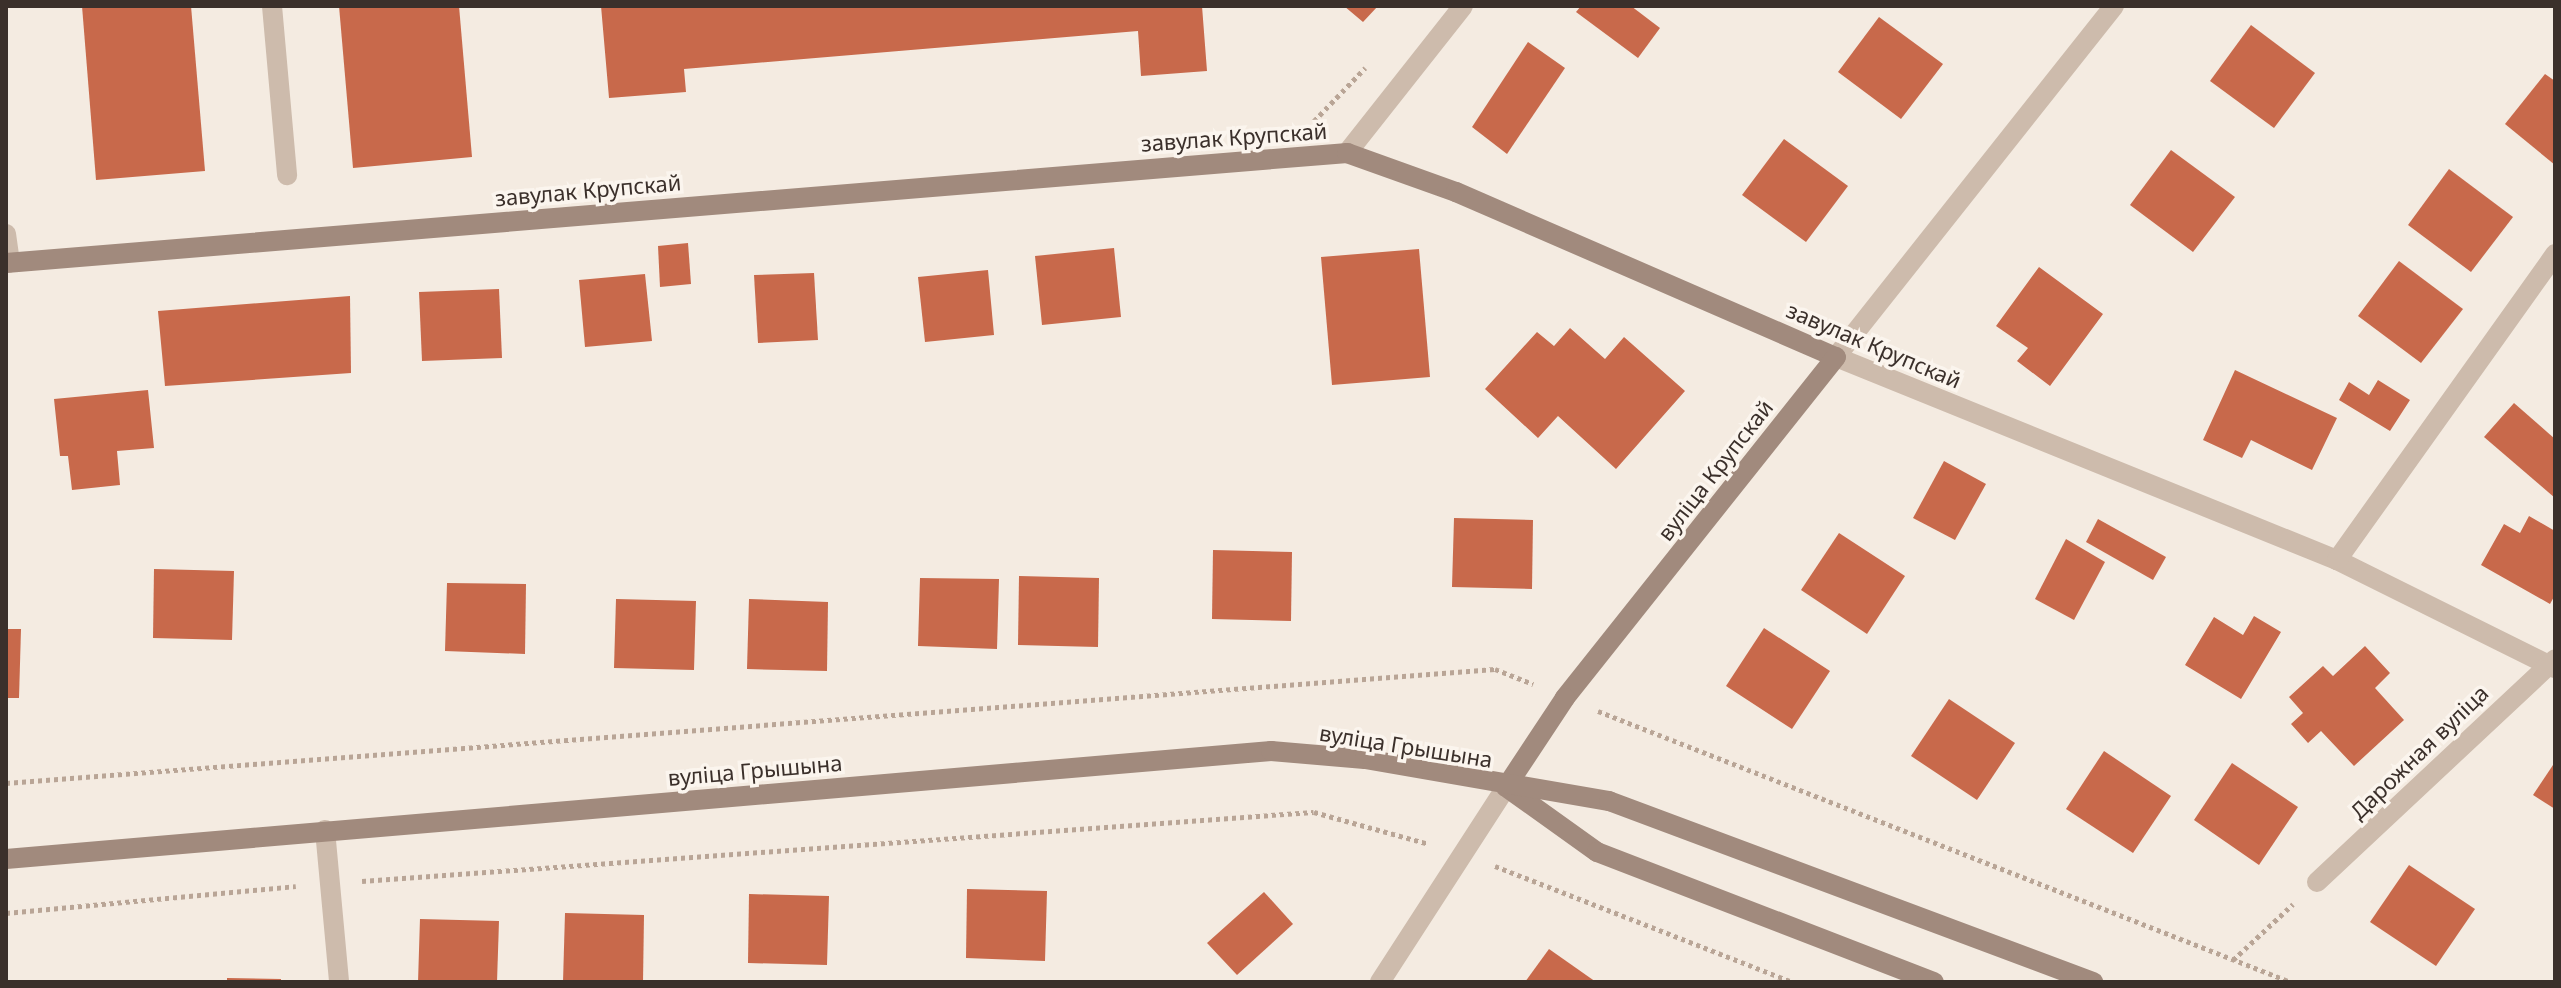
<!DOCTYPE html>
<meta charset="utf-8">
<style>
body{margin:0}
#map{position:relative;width:2561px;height:988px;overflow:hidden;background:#f4ebe1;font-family:"Noto Sans",sans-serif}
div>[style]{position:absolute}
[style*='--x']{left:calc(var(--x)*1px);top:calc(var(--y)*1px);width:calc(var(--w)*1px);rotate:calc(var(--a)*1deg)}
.building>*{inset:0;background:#c8694b}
.path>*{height:5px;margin-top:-2.5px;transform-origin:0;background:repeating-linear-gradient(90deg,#b9a596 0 4px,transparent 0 8px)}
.lane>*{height:20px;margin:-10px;padding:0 10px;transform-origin:10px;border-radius:10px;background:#cdbbac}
.street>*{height:20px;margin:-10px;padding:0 10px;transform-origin:10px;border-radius:10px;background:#cdbbac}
.secondary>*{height:20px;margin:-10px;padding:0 10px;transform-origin:10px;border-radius:10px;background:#a18a7d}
span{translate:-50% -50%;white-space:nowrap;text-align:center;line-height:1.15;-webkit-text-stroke:7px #fbf5ee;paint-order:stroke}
.street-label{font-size:22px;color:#3b302b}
.frame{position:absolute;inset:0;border:8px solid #3b302b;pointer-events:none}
</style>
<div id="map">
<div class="building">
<i style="clip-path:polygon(82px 6px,191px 6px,205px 171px,96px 180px)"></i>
<i style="clip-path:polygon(339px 6px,459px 6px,472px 157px,353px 168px)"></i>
<i style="clip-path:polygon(601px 6px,1202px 6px,1207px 71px,1141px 76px,1138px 31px,684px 69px,686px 92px,609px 98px)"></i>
<i style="clip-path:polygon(1344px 6px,1378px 6px,1363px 22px)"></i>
<i style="clip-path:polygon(1581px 6px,1631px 6px,1660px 28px,1638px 58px,1576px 12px)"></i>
<i style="clip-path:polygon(1879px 17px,1943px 64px,1901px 119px,1838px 72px)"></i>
<i style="clip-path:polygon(2251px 25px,2315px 73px,2274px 128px,2210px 81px)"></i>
<i style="clip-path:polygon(1528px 42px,1565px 68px,1507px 154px,1472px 127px)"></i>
<i style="clip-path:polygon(2545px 74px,2555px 81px,2555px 165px,2505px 124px)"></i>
<i style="clip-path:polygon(1784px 139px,1848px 186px,1806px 242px,1742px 195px)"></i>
<i style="clip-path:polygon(2171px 150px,2235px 197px,2193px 252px,2130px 205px)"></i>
<i style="clip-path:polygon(2449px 169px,2513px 217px,2471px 272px,2408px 225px)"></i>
<i style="clip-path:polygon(688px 243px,691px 284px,660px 287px,658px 246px)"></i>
<i style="clip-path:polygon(1114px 248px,1121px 317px,1042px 325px,1035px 256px)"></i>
<i style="clip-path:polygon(1419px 249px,1430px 377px,1332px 385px,1321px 257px)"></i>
<i style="clip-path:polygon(2399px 261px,2463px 309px,2421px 363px,2358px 316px)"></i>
<i style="clip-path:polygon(2039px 267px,2103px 314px,2050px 386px,2017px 361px,2028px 348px,1996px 326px)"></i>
<i style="clip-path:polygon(988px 270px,994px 335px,925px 342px,918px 277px)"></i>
<i style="clip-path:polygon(814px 273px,818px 340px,758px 343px,754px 275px)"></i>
<i style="clip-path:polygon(645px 274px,652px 341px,585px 347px,579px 280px)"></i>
<i style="clip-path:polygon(499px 289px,502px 358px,422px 361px,419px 292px)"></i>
<i style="clip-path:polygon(350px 296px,351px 373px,165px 386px,158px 311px)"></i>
<i style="clip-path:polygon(1570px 328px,1605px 359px,1624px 337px,1685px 391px,1616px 469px,1558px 416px,1538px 438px,1485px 389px,1537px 332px,1554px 346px)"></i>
<i style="clip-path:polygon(2235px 370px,2337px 418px,2312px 470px,2251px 440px,2242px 458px,2203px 440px)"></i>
<i style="clip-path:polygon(2378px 380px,2410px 400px,2390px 431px,2339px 400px,2349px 382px,2369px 395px)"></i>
<i style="clip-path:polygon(148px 390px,154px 448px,117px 451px,120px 485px,72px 490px,68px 456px,60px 456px,54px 399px)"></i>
<i style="clip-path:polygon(2514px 403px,2555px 439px,2555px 498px,2484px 437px)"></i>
<i style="clip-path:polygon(1944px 461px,1986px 484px,1955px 540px,1913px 518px)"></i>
<i style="clip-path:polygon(2529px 516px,2555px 531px,2555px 595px,2550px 604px,2481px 565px,2504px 524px,2520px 533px)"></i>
<i style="clip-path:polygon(1454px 518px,1533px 520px,1532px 589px,1452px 587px)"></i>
<i style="clip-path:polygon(2098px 519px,2166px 557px,2153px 580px,2086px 542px)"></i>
<i style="clip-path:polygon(1839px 533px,1905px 576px,1867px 634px,1801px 590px)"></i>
<i style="clip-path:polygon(2066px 539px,2105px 562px,2074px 620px,2035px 599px)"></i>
<i style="clip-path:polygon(1213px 550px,1292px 552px,1291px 621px,1212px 619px)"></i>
<i style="clip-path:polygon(154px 569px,234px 571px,232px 640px,153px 638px)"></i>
<i style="clip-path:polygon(1019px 576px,1099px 578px,1098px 647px,1018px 645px)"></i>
<i style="clip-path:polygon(920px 578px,999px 579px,997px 649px,918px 646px)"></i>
<i style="clip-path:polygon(447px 583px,526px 584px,525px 654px,445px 651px)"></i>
<i style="clip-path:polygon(616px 599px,696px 601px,694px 670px,614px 668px)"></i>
<i style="clip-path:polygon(749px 599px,828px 602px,827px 671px,747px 669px)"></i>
<i style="clip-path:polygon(2254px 616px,2281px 632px,2241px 699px,2185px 665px,2214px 617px,2243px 635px)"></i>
<i style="clip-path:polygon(1764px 628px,1830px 671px,1792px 729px,1726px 686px)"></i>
<i style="clip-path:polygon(6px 629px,21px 629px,19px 698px,6px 698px)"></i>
<i style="clip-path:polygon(2365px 646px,2390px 673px,2375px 688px,2404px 720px,2354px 766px,2321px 731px,2308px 743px,2291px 724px,2303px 713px,2289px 697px,2323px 666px,2333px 676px)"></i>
<i style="clip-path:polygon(1949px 699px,2015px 743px,1977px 800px,1911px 756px)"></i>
<i style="clip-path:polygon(2104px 751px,2171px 796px,2133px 853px,2066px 809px)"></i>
<i style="clip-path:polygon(2555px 762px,2555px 809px,2533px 795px)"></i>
<i style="clip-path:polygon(2232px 763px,2298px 807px,2259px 865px,2194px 820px)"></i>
<i style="clip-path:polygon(2409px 865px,2475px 909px,2436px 966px,2370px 922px)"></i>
<i style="clip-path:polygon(967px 889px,1047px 891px,1045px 961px,966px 958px)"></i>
<i style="clip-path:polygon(1264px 892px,1293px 924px,1237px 975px,1207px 943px)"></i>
<i style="clip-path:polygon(749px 894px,829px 896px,827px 965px,748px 963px)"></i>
<i style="clip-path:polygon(565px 913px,644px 915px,643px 982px,563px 982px)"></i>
<i style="clip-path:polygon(420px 919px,499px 921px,497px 982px,418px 982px)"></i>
<i style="clip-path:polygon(1549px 949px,1596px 982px,1525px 982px)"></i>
<i style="clip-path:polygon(227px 978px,281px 979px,281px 982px,227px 982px)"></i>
</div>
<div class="path">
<i style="--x:1314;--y:121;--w:74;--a:-46.1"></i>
<i style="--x:1598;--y:711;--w:744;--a:21.36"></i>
<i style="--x:6;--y:783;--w:1493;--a:-4.38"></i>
<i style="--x:1495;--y:669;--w:41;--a:21.5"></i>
<i style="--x:1495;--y:866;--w:319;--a:21.3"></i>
<i style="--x:362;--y:881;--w:954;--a:-4.15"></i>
<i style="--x:1314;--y:812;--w:119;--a:15.5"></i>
<i style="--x:6;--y:913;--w:291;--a:-5.3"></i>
<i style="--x:2233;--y:960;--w:82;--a:-43"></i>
</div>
<div class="lane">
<i style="--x:272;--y:6;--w:170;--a:84.9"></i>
<i style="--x:6;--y:234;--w:29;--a:82"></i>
</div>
<div class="street">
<i style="--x:2114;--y:6;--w:448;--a:128.4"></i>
<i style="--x:1836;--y:357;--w:541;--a:22.06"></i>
<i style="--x:2337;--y:560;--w:243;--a:26.4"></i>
<i style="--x:1347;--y:153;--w:187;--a:-51.7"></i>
<i style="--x:2337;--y:560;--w:376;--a:-54.5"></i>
<i style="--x:325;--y:830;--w:153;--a:84.7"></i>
<i style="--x:2317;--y:882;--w:326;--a:-43.1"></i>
<i style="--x:1380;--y:982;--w:232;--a:-57.1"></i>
</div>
<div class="secondary">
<i style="--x:6;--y:263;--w:1346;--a:-4.69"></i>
<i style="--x:1347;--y:153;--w:116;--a:19.7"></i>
<i style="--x:1456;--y:192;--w:414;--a:23.5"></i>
<i style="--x:1836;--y:357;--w:436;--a:128.5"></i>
<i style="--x:1565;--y:698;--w:107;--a:123.5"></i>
<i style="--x:1509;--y:789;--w:108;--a:35.6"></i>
<i style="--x:1597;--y:852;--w:361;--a:21.1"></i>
<i style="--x:6;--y:859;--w:1270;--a:-4.88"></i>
<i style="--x:1271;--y:751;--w:94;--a:4.9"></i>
<i style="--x:1365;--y:759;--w:248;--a:9.8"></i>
<i style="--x:1609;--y:801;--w:517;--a:20.5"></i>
</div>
<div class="street-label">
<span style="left:1234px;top:137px;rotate:-4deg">завулак Крупскай</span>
<span style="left:588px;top:190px;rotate:-5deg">завулак Крупскай</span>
<span style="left:1874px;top:345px;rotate:23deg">завулак Крупскай</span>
<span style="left:1715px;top:470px;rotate:-52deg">вуліца Крупскай</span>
<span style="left:1406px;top:746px;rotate:9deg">вуліца Грышына</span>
<span style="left:2419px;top:752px;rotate:-44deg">Дарожная вуліца</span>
<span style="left:755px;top:770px;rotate:-5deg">вуліца Грышына</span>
</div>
<div class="frame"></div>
</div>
